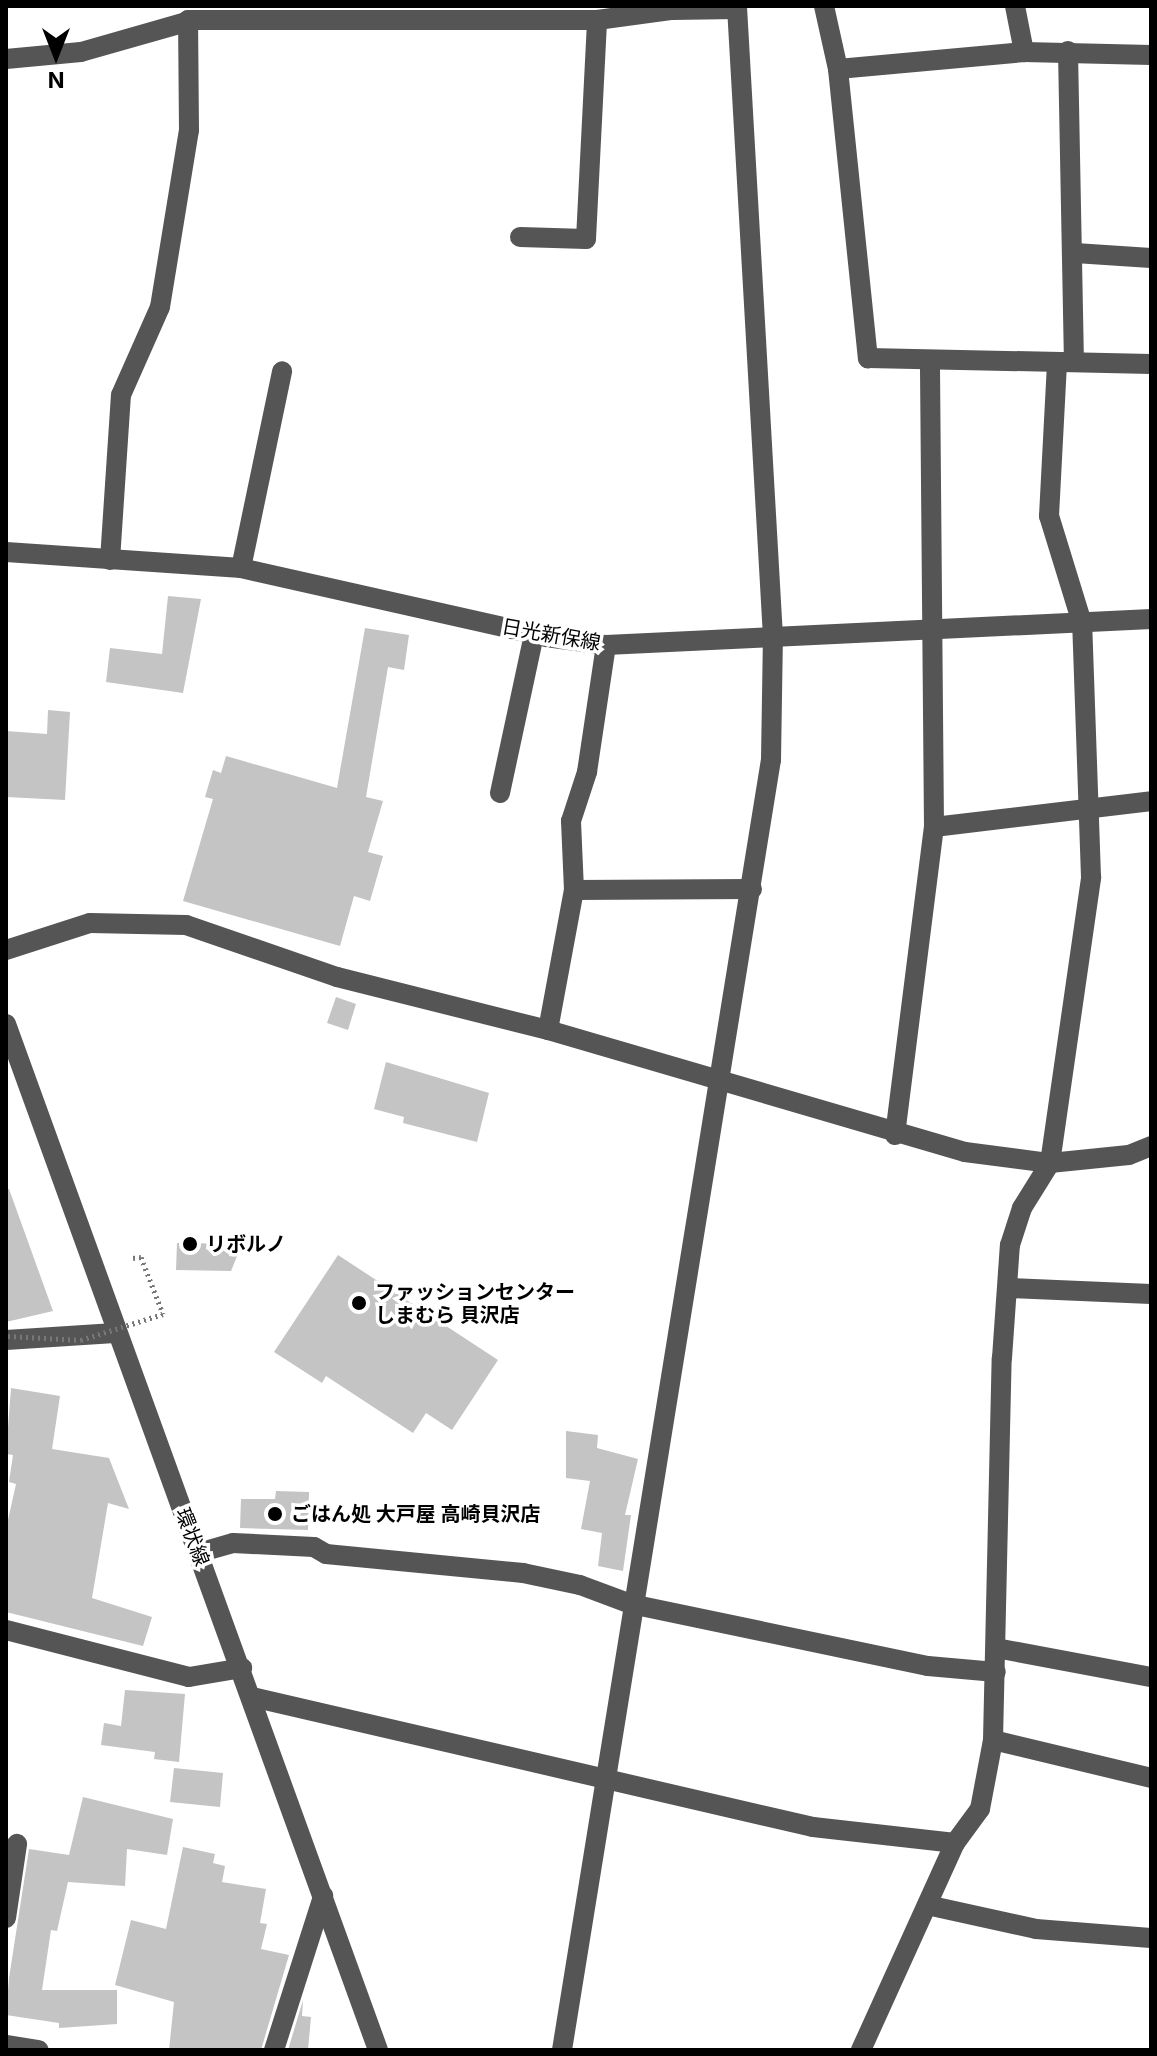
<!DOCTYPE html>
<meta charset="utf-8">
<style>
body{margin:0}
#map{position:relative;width:1157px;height:2056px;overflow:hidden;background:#fff;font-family:Inter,"Noto Sans JP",sans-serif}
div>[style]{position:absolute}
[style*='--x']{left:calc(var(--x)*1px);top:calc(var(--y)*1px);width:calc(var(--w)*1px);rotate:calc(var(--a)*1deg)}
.building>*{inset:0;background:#c4c4c4}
.path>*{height:5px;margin-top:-2.5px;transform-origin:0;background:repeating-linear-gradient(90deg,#777 0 2px,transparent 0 6px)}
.minor>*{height:20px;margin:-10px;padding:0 10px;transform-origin:10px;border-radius:10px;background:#555}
.path-bridge>*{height:5px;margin-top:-2.5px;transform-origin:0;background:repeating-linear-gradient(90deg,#777 0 2px,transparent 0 6px)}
.dots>*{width:22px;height:22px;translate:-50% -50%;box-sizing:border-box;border:4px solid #fff;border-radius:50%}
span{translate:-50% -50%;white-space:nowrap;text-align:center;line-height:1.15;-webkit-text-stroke:7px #fff;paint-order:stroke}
.street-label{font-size:20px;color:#000}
.poi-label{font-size:20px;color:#000;font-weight:700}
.left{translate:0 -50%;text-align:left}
.frame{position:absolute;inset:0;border:8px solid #000;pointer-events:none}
.north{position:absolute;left:16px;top:16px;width:80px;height:80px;-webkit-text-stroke:6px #fff;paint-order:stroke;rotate:180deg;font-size:22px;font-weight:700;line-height:32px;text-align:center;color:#000}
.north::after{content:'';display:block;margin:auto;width:28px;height:36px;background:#000;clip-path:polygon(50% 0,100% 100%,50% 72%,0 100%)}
</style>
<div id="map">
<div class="building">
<i style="clip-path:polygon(168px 596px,201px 599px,183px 693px,106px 682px,110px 648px,162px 654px)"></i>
<i style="clip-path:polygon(365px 628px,409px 635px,404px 670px,388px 667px,366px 797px,383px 801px,368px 852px,383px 856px,370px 901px,354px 896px,340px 946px,183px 901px,213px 799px,205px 797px,213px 770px,221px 773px,226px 756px,337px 788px)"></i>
<i style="clip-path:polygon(48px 710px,70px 712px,65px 800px,6px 797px,6px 731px,47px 734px)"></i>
<i style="clip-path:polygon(336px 997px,356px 1004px,348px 1030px,327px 1023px)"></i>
<i style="clip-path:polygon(386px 1062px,489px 1093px,477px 1142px,403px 1123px,404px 1117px,374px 1109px)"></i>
<i style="clip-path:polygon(9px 1189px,53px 1311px,6px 1322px,6px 1190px)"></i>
<i style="clip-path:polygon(177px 1243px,242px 1244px,231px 1271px,176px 1270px)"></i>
<i style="clip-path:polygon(338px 1255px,498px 1360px,452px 1430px,426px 1413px,413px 1433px,326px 1376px,322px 1383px,274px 1352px)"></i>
<i style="clip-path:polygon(11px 1388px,60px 1396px,52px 1449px,109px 1458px,129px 1509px,108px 1503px,92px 1598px,152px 1617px,143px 1646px,6px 1612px,6px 1529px,16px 1484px,9px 1482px,13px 1455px,6px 1454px)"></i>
<i style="clip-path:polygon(566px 1431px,598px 1435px,597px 1448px,638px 1459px,625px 1515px,631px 1515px,623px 1571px,598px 1566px,602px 1533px,581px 1529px,590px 1481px,566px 1478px)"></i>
<i style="clip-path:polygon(276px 1491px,309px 1492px,308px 1530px,240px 1528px,241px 1499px,275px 1499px)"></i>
<i style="clip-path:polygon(125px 1690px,185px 1694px,179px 1762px,154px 1759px,155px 1752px,101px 1745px,104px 1723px,121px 1726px)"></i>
<i style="clip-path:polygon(174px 1768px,223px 1773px,220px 1807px,170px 1802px)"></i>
<i style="clip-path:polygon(83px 1797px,173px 1819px,167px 1855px,127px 1849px,125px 1886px,68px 1882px,57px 1931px,51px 1930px,42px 1990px,117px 1990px,117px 2024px,59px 2028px,59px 2023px,6px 2015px,9px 1978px,29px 1849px,69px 1855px)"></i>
<i style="clip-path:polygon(183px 1847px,215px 1854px,213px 1863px,225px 1866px,222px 1882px,266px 1889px,260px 1923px,267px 1924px,261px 1949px,289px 1955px,261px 2050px,169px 2050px,174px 2002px,115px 1985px,131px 1920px,166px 1929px)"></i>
<i style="clip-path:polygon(303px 2000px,302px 2016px,311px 2017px,308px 2050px,288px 2050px)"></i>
</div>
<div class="path">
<i style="--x:133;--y:1258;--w:8;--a:-7"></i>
<i style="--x:141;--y:1257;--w:61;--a:68.9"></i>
</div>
<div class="minor">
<i style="--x:824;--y:6;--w:65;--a:77.5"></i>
<i style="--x:838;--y:69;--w:291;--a:84.1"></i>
<i style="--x:868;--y:358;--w:283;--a:1.2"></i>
<i style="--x:1015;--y:6;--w:47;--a:78.9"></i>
<i style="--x:1068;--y:51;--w:311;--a:88.9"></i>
<i style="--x:6;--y:59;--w:75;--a:-5.3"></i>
<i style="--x:81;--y:52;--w:109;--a:-15.9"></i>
<i style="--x:838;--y:69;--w:187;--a:-5.2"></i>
<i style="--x:1024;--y:52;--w:127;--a:1.4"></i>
<i style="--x:520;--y:237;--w:66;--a:1.7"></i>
<i style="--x:586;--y:239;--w:219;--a:-87.1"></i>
<i style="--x:1075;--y:253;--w:76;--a:3.8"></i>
<i style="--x:6;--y:552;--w:236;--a:3.9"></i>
<i style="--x:241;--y:568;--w:313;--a:12.7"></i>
<i style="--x:546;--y:637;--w:61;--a:7.6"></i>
<i style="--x:606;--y:645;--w:546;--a:-2.73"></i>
<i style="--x:110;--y:560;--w:165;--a:-86.2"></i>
<i style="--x:121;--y:395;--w:96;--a:-66.1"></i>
<i style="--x:160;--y:307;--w:179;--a:-80.7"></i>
<i style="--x:189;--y:130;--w:110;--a:-90.5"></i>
<i style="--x:188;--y:20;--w:409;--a:0"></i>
<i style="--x:597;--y:20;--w:76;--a:-7.6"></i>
<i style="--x:672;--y:10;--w:65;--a:-0.9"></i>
<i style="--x:241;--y:568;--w:201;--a:-78.2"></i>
<i style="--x:500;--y:793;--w:163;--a:-77.9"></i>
<i style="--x:934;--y:827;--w:219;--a:-6.8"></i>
<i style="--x:574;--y:890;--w:178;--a:-0.3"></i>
<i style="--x:6;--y:950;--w:88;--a:-17.8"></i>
<i style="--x:90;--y:923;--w:96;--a:1.2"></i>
<i style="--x:186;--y:925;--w:160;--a:19"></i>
<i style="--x:337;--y:977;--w:218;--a:14.1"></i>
<i style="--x:548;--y:1030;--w:434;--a:16.3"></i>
<i style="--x:965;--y:1152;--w:86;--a:7.4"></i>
<i style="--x:1050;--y:1163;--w:79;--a:-5.8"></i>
<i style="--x:1129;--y:1155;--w:24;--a:-22"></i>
<i style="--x:6;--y:1024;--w:1091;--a:70.07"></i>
<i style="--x:548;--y:1030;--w:142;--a:-79.5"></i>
<i style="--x:574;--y:890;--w:69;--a:-92.5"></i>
<i style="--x:571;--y:821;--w:52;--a:-71.9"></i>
<i style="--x:587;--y:772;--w:128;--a:-81.5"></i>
<i style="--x:895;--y:1135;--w:310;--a:-82.8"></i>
<i style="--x:934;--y:827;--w:464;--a:-90.5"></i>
<i style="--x:1008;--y:1288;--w:143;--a:2.4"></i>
<i style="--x:6;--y:1340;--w:109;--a:-3.7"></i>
<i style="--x:198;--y:1553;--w:36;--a:-16"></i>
<i style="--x:233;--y:1543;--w:81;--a:2.8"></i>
<i style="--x:314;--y:1547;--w:14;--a:30"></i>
<i style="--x:326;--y:1554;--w:198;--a:5.5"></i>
<i style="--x:523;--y:1573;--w:58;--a:11.9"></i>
<i style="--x:580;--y:1585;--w:54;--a:20.4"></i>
<i style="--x:631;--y:1604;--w:303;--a:11.8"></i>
<i style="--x:928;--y:1666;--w:68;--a:5"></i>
<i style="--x:6;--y:1630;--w:189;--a:14.4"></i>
<i style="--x:189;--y:1677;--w:54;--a:-9.6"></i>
<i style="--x:996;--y:1648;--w:158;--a:10.6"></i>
<i style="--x:252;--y:1697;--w:576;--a:13.05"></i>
<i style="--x:813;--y:1827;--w:143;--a:6.4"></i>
<i style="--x:993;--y:1740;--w:163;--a:13.5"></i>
<i style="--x:927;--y:1905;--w:112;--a:12.4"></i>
<i style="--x:1036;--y:1929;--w:115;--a:4.5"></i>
<i style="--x:6;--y:1918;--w:75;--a:-81.5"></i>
<i style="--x:6;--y:2045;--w:33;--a:9"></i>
<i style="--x:274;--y:2050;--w:162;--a:-72.3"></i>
<i style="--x:562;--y:2050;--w:1307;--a:-80.8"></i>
<i style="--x:771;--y:760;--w:123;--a:-89.1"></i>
<i style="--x:773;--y:637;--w:632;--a:-93.27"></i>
<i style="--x:861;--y:2050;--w:227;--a:-65.6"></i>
<i style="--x:955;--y:1843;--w:42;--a:-53.7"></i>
<i style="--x:980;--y:1809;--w:70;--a:-79.3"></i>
<i style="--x:993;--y:1740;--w:382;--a:-88.7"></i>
<i style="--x:1002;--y:1358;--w:113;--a:-86"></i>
<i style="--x:1010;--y:1245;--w:39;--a:-72"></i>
<i style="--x:1022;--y:1208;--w:53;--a:-58.1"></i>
<i style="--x:1050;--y:1163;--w:289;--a:-81.8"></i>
<i style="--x:1091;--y:877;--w:254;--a:-92"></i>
<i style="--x:1082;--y:623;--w:112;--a:-107.1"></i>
<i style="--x:1049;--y:516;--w:153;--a:-87"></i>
</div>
<div class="path-bridge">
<i style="--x:8;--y:1336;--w:73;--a:3.1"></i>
<i style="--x:81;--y:1340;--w:86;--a:-17.6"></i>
</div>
<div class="dots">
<i style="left:190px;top:1244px;background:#000"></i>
<i style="left:359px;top:1303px;background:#000"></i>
<i style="left:275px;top:1514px;background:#000"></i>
</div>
<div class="street-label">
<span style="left:551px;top:635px;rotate:10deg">日光新保線</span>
<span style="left:192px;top:1537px;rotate:69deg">環状線</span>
</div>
<div class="poi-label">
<span class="left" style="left:206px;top:1244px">リボルノ</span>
<span class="left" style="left:375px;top:1304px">ファッションセンター<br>しまむら 貝沢店</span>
<span class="left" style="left:291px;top:1514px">ごはん処 大戸屋 高崎貝沢店</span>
</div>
<div class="frame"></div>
<div class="north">N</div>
</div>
